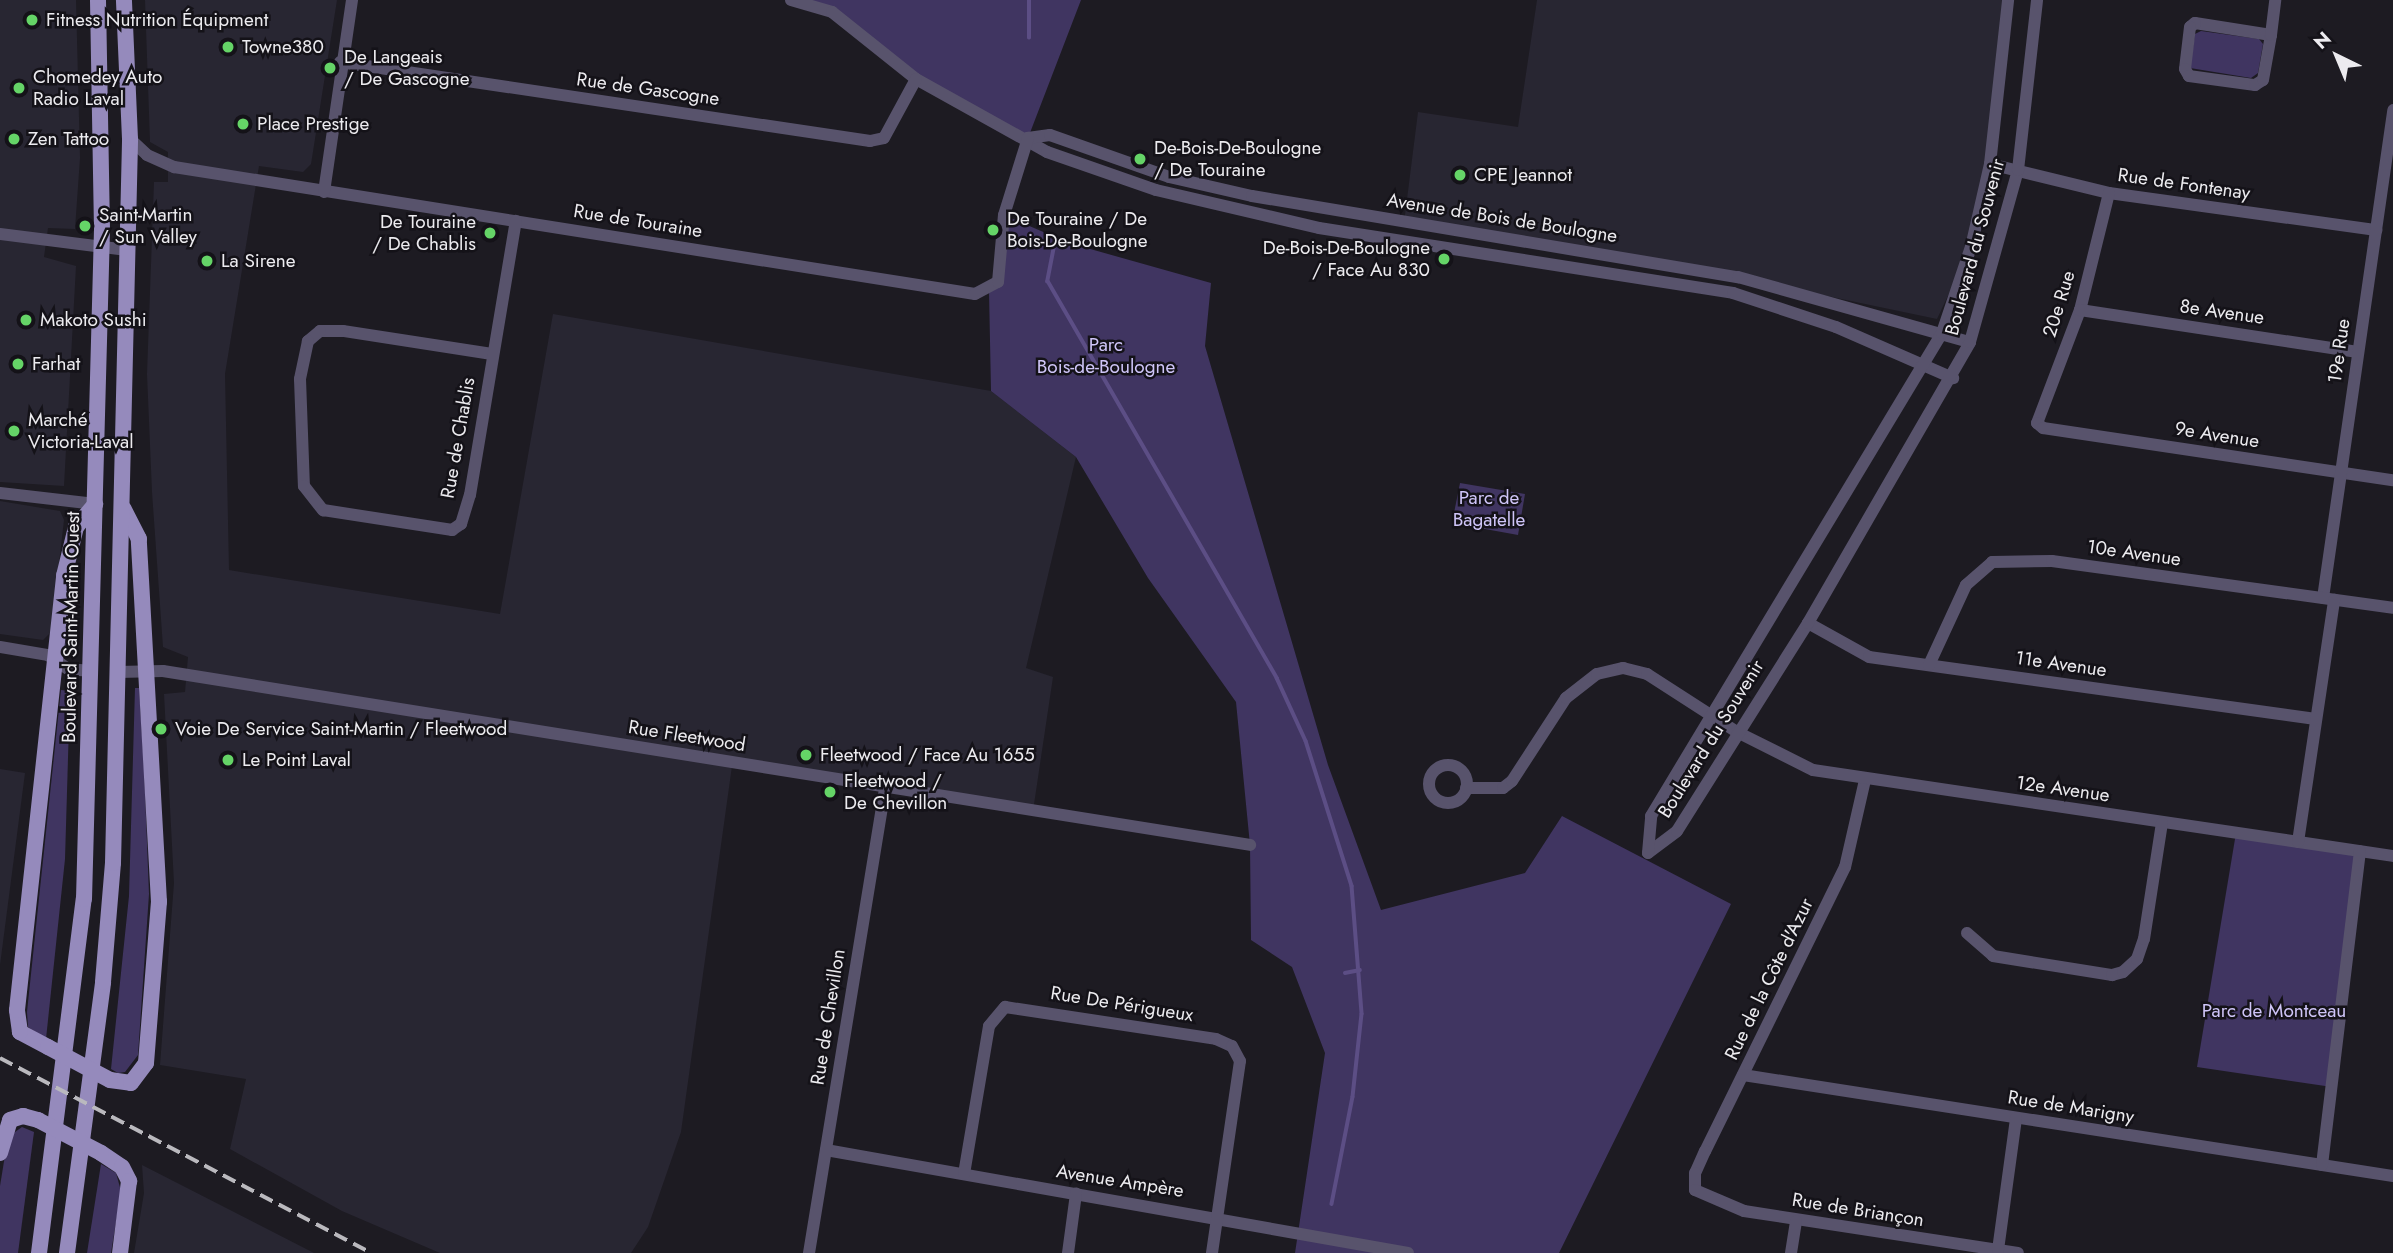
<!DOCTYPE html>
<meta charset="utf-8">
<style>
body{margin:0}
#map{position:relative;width:2393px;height:1253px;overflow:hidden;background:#1d1b22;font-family:Jost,sans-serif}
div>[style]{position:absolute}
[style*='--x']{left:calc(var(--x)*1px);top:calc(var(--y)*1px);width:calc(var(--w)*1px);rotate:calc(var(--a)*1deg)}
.built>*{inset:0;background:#282632}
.green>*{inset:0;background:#403561}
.stream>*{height:3.5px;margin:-1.75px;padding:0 1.75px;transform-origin:1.75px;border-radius:1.75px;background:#5c4e85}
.minor>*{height:12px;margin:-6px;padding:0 6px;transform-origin:6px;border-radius:6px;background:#58536c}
.minor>.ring{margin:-6px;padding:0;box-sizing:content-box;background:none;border:12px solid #58536c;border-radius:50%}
.major>*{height:16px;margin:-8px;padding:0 8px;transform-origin:8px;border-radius:8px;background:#958abc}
.rail>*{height:3.5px;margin-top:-1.75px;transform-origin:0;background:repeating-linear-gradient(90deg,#bab9be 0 14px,transparent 0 21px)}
.major-bridge>*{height:16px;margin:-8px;padding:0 8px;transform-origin:8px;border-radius:8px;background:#958abc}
.dots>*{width:19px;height:19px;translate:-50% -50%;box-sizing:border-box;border:4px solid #141218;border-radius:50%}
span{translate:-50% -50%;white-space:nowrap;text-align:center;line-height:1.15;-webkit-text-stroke:5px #141218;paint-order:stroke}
.poi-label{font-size:19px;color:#ecebef}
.left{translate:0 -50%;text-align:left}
.right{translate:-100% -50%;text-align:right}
.street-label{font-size:19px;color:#ecebef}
.park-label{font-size:19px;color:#cfc5f8}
.north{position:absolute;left:2302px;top:21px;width:70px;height:70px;-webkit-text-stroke:5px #141218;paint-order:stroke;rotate:317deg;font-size:19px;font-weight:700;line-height:28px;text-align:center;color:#ecebef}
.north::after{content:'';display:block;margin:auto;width:24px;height:32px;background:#ecebef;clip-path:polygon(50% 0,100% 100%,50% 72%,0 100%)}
</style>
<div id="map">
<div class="built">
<i style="clip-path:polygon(0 0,76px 0,80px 158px,75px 229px,48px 228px,44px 257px,76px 266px,64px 486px,0 482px)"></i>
<i style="clip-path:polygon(145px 0,337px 0,311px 164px,303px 172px,259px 166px,225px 374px,229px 570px,500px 614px,553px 314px,991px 391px,1076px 457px,1026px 668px,1053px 677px,1033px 811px,732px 766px,681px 1132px,648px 1227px,631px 1253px,440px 1253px,342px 1211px,230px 1149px,246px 1079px,160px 1065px,174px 883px,164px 694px,185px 692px,188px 657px,163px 647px,152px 492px,147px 374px,154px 182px,168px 182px,168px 152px,150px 142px)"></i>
<i style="clip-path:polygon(1537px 0,2008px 0,1990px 164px,1971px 247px,1937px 319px,1698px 269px,1404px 223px,1418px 112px,1518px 127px)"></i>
<i style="clip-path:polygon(0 501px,60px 511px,64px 520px,51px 632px,43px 640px,0 634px)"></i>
<i style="clip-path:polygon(0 769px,25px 773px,0 965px)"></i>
<i style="clip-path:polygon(142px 1165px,314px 1253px,134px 1253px,144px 1193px)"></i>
</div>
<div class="green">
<i style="clip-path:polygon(800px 0,1081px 0,1028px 138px,960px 106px,858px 30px)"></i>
<i style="clip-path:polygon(2201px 31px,2259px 39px,2263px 44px,2258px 73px,2251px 78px,2190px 68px,2195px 34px)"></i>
<i style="clip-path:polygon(1004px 215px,1069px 243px,1211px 283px,1205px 346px,1328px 765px,1381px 910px,1525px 873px,1562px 816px,1731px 904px,1559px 1253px,1295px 1253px,1325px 1053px,1292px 967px,1251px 940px,1250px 845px,1236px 702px,1148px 578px,1076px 457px,991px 391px,989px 291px,998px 282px)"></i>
<i style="clip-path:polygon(1460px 483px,1525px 494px,1518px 535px,1452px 523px)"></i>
<i style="clip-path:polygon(75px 597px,76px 651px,69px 655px,64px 648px)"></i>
<i style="clip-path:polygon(135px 688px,139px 688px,144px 767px,149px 894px,138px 1055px,125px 1072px,118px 1073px,111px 1069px,129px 896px)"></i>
<i style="clip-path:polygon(61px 690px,70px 691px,65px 859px,46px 1039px,28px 1027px,27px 1012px)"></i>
<i style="clip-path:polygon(2236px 833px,2360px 851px,2332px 1087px,2197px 1067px)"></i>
<i style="clip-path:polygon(22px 1127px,34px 1132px,18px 1253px,0 1253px,0 1186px,8px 1137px)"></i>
<i style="clip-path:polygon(101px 1164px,116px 1173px,121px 1191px,111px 1253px,87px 1253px)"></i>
</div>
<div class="stream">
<i style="--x:1029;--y:38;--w:38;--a:-90"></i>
<i style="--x:1054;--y:249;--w:33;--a:101"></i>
<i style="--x:1048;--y:281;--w:458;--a:60"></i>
<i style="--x:1277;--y:678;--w:69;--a:65.3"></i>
<i style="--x:1306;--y:741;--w:152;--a:72.4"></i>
<i style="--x:1352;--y:886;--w:128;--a:85.5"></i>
<i style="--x:1362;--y:1014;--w:83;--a:96.2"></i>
<i style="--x:1353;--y:1097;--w:109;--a:101.1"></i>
<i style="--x:1345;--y:973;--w:15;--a:-11"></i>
</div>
<div class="minor">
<i style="--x:791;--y:0;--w:43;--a:16.3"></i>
<i style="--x:832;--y:12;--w:107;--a:38.6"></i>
<i style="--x:916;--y:79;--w:150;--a:29.1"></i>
<i style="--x:1047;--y:152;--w:115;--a:19.2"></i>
<i style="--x:1156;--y:190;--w:167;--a:13.1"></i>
<i style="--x:1319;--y:228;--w:419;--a:8.9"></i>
<i style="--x:1733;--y:293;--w:108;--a:18.3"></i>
<i style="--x:1836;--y:327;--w:128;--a:23.6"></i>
<i style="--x:2271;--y:35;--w:77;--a:-171"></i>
<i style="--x:2195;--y:23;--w:6;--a:141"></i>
<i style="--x:2190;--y:27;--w:42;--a:96.8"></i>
<i style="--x:2185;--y:69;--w:8;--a:60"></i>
<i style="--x:2189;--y:76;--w:67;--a:7.8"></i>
<i style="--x:2255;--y:85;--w:9;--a:-32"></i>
<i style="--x:2263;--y:80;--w:46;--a:-79.9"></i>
<i style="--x:2271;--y:35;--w:35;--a:-83"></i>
<i style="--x:340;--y:62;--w:536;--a:8.48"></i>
<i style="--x:870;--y:141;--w:14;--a:-12"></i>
<i style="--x:884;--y:138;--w:67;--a:-61.5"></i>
<i style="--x:1028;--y:138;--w:22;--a:-8"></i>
<i style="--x:1050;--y:135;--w:126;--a:19.4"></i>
<i style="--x:1169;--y:177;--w:85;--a:12.9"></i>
<i style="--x:1252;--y:196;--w:493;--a:9.5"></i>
<i style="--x:1738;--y:277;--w:241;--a:15.7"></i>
<i style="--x:130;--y:139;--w:23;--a:43"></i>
<i style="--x:147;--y:155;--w:30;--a:24"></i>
<i style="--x:174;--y:167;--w:811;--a:9.01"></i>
<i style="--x:975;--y:294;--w:26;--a:-28"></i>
<i style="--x:998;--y:282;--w:67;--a:-84.9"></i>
<i style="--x:1004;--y:215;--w:81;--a:-72.7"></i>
<i style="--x:1990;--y:164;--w:122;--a:13.7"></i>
<i style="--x:2109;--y:193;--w:270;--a:7.9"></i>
<i style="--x:324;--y:192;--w:194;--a:-81.7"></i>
<i style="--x:2109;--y:193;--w:121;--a:103.9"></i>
<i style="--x:2080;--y:310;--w:121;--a:110.8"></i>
<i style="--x:2037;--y:423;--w:8;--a:40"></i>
<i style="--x:2043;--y:428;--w:354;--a:8.5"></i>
<i style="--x:0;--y:234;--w:128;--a:7.2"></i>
<i style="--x:2080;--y:310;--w:281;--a:8.6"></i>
<i style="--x:492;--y:354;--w:151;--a:-171.2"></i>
<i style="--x:343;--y:331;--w:23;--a:180"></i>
<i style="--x:320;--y:331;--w:16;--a:140"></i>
<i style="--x:308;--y:341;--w:39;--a:102"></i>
<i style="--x:300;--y:379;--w:107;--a:87.9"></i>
<i style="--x:304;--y:486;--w:31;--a:52"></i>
<i style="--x:323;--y:510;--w:131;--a:8.8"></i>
<i style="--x:452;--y:530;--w:11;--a:-34"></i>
<i style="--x:461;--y:524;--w:30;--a:-73"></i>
<i style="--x:470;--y:495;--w:278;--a:-80.5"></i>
<i style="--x:0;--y:493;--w:96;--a:6.6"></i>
<i style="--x:2323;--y:598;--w:493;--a:-81.8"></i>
<i style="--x:1808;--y:623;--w:70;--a:29.1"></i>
<i style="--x:1869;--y:657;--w:451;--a:7.9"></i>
<i style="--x:0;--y:647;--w:49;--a:9.5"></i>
<i style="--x:48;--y:655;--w:24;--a:35"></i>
<i style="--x:68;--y:669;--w:23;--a:5"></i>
<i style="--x:1929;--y:665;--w:88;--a:-65.2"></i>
<i style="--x:1966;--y:585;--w:35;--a:-41"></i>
<i style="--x:1992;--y:562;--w:60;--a:-1"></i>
<i style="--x:2052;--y:561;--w:344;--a:7.8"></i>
<i style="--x:118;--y:672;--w:45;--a:-1.3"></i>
<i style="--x:163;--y:671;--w:1101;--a:9.09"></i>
<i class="ring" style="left:1429px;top:765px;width:26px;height:26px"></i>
<i style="--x:1865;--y:780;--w:89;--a:102.9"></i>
<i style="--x:1845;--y:867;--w:317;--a:116.2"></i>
<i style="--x:1705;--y:1151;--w:24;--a:114"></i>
<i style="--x:1695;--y:1173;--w:17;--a:90"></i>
<i style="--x:1695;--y:1190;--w:53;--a:23.2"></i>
<i style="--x:1744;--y:1211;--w:277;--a:8.7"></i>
<i style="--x:1466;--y:788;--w:37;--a:0"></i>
<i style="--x:1503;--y:788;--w:11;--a:-38"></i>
<i style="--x:1512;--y:781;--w:99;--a:-57"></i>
<i style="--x:1566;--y:698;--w:39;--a:-38"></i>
<i style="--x:1597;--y:674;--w:27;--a:-13"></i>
<i style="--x:1623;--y:668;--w:25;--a:14"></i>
<i style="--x:1647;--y:674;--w:107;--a:32.8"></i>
<i style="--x:1737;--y:732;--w:85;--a:26.6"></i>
<i style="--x:1813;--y:770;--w:586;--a:8.43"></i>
<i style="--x:2298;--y:842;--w:245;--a:-81.5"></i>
<i style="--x:1648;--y:853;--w:36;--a:-37"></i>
<i style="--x:1677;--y:831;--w:246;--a:-57.8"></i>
<i style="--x:1808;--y:623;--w:324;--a:-60"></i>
<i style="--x:1970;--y:342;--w:179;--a:-74.4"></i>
<i style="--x:2018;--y:170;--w:171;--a:-83.6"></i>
<i style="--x:1648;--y:853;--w:37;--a:-85"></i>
<i style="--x:1651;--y:816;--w:564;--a:-58.93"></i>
<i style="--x:1942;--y:333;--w:91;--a:-71.4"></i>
<i style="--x:1971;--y:247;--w:85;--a:-77.1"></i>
<i style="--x:1990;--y:164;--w:165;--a:-83.7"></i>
<i style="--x:1967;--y:933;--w:35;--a:41"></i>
<i style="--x:1993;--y:956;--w:121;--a:9.1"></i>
<i style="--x:2112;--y:975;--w:11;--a:-15"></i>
<i style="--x:2123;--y:972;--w:19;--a:-43"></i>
<i style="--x:2137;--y:959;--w:21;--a:-71"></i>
<i style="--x:2144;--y:939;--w:117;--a:-81.2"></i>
<i style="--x:1743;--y:1075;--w:658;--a:8.83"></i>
<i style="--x:826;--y:1150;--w:591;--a:10.04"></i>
<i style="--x:2322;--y:1165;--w:316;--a:-83.1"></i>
<i style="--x:964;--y:1174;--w:150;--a:-80.4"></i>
<i style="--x:989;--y:1026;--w:25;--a:-50"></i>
<i style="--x:1005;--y:1007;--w:213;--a:8.6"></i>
<i style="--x:1216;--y:1039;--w:17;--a:24"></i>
<i style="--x:1232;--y:1046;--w:17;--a:62"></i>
<i style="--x:1240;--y:1061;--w:194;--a:98.3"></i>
<i style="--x:1998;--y:1250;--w:133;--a:-82.2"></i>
<i style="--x:809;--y:1253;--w:472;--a:-80.7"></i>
<i style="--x:1068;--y:1253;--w:60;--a:-82.3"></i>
<i style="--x:1791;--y:1253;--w:32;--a:-81"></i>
</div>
<div class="major">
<i style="--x:48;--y:1047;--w:32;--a:-152"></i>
<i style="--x:20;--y:1032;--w:22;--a:-98"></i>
<i style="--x:17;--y:1010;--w:437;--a:-83.8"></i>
<i style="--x:64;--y:576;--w:50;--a:-76.2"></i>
<i style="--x:76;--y:527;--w:30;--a:-50"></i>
<i style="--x:110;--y:1080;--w:21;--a:8"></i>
<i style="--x:131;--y:1083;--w:25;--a:-53"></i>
<i style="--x:146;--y:1063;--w:162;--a:-85.4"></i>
<i style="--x:159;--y:902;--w:364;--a:-93.2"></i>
<i style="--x:139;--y:539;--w:34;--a:-117"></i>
<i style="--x:0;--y:1153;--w:34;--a:-73"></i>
<i style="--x:10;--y:1120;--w:14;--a:-17"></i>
<i style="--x:23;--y:1116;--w:16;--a:15"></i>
<i style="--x:101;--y:1153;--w:25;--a:34"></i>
<i style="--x:122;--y:1167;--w:16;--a:63"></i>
<i style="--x:129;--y:1181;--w:73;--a:97.1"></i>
<i style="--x:39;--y:1253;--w:357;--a:-82.8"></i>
<i style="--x:84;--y:899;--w:669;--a:-88.46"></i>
<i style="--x:102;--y:230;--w:230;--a:-91"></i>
<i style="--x:67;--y:1253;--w:273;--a:-82.4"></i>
<i style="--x:103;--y:982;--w:119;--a:-85.2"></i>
<i style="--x:113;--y:863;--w:724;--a:-88.65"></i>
<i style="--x:130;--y:139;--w:139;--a:-92.5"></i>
</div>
<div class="rail">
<i style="--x:0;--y:1058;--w:419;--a:27.7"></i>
</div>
<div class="major-bridge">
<i style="--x:48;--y:1047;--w:70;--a:28"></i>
<i style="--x:38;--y:1120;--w:71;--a:27.6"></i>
</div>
<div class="dots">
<i style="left:32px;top:20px;background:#65d467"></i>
<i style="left:228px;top:47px;background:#65d467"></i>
<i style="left:330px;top:68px;background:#65d467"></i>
<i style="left:19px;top:88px;background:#65d467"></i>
<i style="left:243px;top:124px;background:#65d467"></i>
<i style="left:14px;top:139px;background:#65d467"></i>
<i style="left:1140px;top:159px;background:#65d467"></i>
<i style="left:1460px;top:175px;background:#65d467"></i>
<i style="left:85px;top:226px;background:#65d467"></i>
<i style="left:993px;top:230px;background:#65d467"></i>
<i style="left:490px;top:233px;background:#65d467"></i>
<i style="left:1444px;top:259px;background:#65d467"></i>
<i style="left:207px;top:261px;background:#65d467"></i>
<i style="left:26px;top:320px;background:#65d467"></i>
<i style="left:18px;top:364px;background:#65d467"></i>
<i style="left:14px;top:431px;background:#65d467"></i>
<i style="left:161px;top:729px;background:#65d467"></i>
<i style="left:806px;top:755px;background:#65d467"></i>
<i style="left:228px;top:760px;background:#65d467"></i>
<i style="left:830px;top:792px;background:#65d467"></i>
</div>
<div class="poi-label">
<span class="left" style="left:46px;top:20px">Fitness Nutrition Équipment</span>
<span class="left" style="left:242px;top:47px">Towne380</span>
<span class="left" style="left:344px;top:68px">De Langeais<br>/ De Gascogne</span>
<span class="left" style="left:33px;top:88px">Chomedey Auto<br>Radio Laval</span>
<span class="left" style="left:257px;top:124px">Place Prestige</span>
<span class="left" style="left:28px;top:139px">Zen Tattoo</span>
<span class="left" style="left:1154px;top:159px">De-Bois-De-Boulogne<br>/ De Touraine</span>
<span class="left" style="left:1474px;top:175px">CPE Jeannot</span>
<span class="left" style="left:99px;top:226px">Saint-Martin<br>/ Sun Valley</span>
<span class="left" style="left:1007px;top:230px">De Touraine / De<br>Bois-De-Boulogne</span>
<span class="right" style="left:476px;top:233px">De Touraine<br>/ De Chablis</span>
<span class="right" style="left:1430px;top:259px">De-Bois-De-Boulogne<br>/ Face Au 830</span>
<span class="left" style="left:221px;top:261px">La Sirene</span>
<span class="left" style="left:40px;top:320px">Makoto Sushi</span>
<span class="left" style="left:32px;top:364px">Farhat</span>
<span class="left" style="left:28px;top:431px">Marché<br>Victoria-Laval</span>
<span class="left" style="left:175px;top:729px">Voie De Service Saint-Martin / Fleetwood</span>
<span class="left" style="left:820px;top:755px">Fleetwood / Face Au 1655</span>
<span class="left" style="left:242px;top:760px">Le Point Laval</span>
<span class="left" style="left:844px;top:792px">Fleetwood /<br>De Chevillon</span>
</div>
<div class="street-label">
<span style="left:648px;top:89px;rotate:8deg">Rue de Gascogne</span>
<span style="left:2184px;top:184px;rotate:8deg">Rue de Fontenay</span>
<span style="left:1502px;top:218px;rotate:9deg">Avenue de Bois de Boulogne</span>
<span style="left:638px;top:221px;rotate:9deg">Rue de Touraine</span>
<span style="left:1975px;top:247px;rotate:-75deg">Boulevard du Souvenir</span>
<span style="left:2059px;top:304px;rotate:-73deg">20e Rue</span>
<span style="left:2222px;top:312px;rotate:8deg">8e Avenue</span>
<span style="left:2339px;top:351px;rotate:-82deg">19e Rue</span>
<span style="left:2217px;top:435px;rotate:9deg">9e Avenue</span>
<span style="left:458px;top:438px;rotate:-80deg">Rue de Chablis</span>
<span style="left:2134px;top:553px;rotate:8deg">10e Avenue</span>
<span style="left:71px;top:627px;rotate:-89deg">Boulevard Saint-Martin Ouest</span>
<span style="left:2061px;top:664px;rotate:8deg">11e Avenue</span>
<span style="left:687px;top:736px;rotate:9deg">Rue Fleetwood</span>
<span style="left:1711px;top:739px;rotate:-58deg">Boulevard du Souvenir</span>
<span style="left:2063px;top:789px;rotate:8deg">12e Avenue</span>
<span style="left:1769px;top:979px;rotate:-64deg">Rue de la Côte d'Azur</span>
<span style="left:1122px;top:1004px;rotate:9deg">Rue De Périgueux</span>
<span style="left:828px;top:1017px;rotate:-81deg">Rue de Chevillon</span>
<span style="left:2071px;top:1107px;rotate:9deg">Rue de Marigny</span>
<span style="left:1120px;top:1181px;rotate:9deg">Avenue Ampère</span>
<span style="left:1858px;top:1210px;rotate:9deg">Rue de Briançon</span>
</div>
<div class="park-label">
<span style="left:1106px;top:356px">Parc<br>Bois-de-Boulogne</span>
<span style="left:1489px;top:509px">Parc de<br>Bagatelle</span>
<span style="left:2274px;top:1011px">Parc de Montceau</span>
</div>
<div class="north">N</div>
</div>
